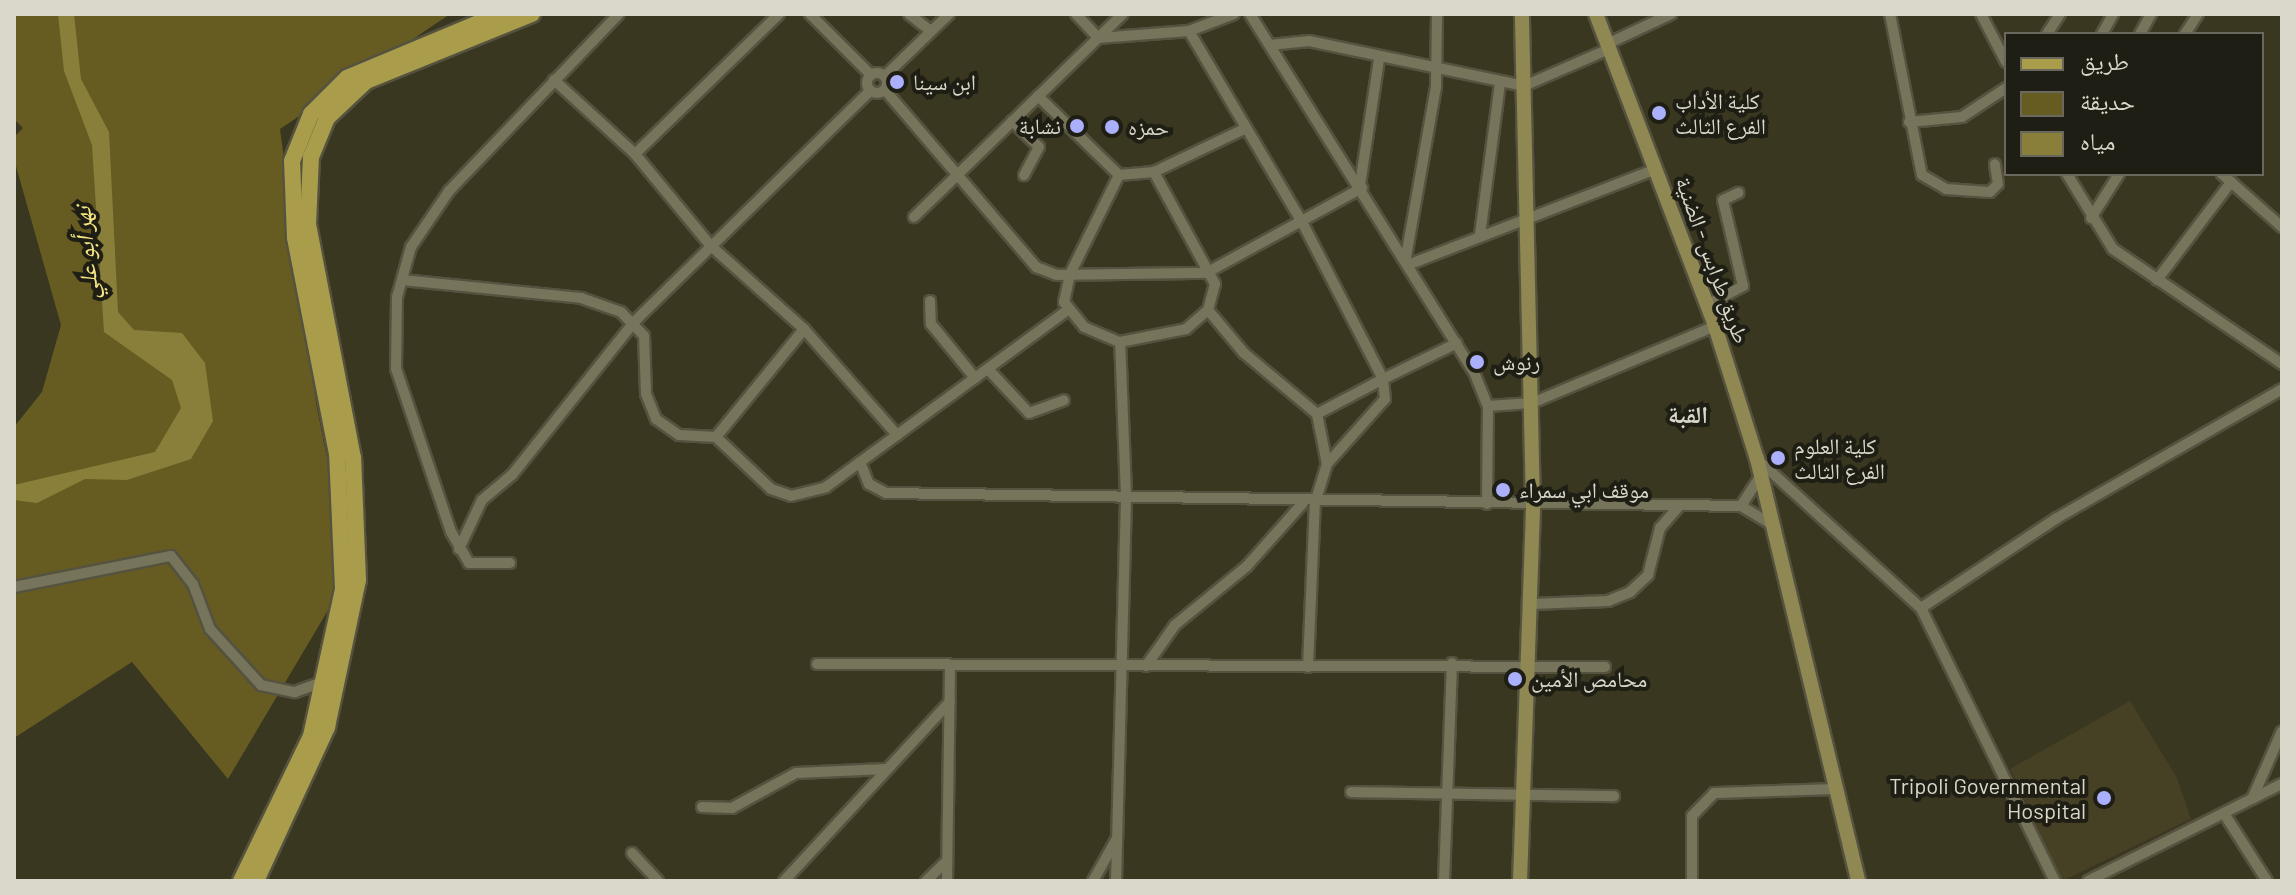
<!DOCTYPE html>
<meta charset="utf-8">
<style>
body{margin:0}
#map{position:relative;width:2296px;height:895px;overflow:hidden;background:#3a3721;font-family:Barlow,"Noto Naskh Arabic",sans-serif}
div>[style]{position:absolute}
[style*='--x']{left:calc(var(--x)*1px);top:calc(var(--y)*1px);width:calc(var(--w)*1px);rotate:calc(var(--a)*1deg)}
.built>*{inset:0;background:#464124}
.green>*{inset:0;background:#665c22}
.water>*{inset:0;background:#8a7f3a}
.roads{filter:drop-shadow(2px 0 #55523f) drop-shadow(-2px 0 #55523f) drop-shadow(0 2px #55523f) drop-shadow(0 -2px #55523f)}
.street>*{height:10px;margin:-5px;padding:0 5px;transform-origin:5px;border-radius:5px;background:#77745c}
.street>.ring{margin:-5px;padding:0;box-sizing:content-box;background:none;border:10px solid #77745c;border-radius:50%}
.secondary>*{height:14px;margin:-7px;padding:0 7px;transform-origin:7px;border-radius:7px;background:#908853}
.primary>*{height:16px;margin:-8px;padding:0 8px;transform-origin:8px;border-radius:8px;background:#a99d4b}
.dots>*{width:22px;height:22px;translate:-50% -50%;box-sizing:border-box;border:4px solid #1f1e14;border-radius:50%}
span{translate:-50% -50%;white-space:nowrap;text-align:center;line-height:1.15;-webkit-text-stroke:8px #1f1e14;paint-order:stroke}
.poi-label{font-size:22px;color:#dad8cb}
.left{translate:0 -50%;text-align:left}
.right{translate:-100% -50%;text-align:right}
.street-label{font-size:22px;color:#dad8cb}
.water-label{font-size:24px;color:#f5e583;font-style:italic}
.neighbourhood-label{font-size:24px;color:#dad8cb;font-weight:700}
.frame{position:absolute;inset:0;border:16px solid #dad8cb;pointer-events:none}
.legend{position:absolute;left:2004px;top:32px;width:260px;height:144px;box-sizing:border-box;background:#1f1e14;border:2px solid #6a685d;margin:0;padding:10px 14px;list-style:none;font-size:24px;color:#dad8cb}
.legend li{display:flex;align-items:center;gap:16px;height:40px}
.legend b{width:40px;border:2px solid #6a685d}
</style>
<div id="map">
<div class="built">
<i style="clip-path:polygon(2130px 701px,2177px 778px,2191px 819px,2062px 881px,2010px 769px)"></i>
</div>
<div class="green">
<i style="clip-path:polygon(14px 14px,450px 14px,280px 129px,316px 403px,350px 573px,228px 779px,132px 662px,14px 738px,14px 427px,42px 392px,61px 325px,14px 159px,14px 137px,23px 128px,14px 119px)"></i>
</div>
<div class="water">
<i style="clip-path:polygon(58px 14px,74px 14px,81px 79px,109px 132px,118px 312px,134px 330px,182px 333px,205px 363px,213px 421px,191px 459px,127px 480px,85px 479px,37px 503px,14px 500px,14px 485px,155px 452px,181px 408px,172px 380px,104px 332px,92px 145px,64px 71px)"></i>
</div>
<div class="roads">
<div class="street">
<i style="--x:810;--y:14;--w:86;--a:45"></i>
<i style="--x:909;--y:14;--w:28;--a:38"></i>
<i style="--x:1076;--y:14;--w:33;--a:47"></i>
<i style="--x:1098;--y:38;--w:91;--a:-4.4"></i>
<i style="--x:1189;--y:31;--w:48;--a:-20.7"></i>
<i style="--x:1250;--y:14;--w:422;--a:58"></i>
<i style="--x:1474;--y:372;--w:37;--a:68"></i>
<i style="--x:1488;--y:406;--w:98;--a:90.6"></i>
<i style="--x:1890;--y:14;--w:164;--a:78.8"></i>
<i style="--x:1922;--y:175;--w:28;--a:30"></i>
<i style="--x:1946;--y:189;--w:44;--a:3.9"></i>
<i style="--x:1990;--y:192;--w:11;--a:-45"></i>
<i style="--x:1998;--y:184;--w:20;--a:-99"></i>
<i style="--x:1981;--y:14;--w:54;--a:62.5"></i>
<i style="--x:1189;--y:31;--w:222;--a:59.4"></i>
<i style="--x:1302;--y:222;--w:177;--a:62.7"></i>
<i style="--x:1383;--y:379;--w:82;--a:-25.9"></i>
<i style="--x:2047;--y:34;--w:24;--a:-57"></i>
<i style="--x:2102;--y:34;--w:23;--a:-61"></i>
<i style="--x:2140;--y:34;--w:23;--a:-61"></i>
<i style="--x:2185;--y:34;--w:24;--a:-57"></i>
<i style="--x:1607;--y:44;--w:71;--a:-25.1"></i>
<i style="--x:1270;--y:45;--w:39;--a:-6"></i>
<i style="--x:1309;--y:41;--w:220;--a:11.8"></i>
<i style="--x:1524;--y:86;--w:93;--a:-23.5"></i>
<i class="ring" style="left:867px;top:73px;width:10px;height:10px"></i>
<i style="--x:885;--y:76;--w:89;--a:-44.1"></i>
<i style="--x:554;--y:80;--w:110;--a:42.4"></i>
<i style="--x:635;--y:154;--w:118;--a:50.5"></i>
<i style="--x:710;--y:245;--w:126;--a:41.8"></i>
<i style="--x:804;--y:329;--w:141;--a:48.7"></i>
<i style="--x:885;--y:90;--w:233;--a:49.5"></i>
<i style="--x:1036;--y:267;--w:22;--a:21"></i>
<i style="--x:1057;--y:275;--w:149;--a:-0.8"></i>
<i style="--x:1206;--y:273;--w:178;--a:-28.6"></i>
<i style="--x:1038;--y:96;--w:113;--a:44.3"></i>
<i style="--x:1119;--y:175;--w:35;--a:-5"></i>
<i style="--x:1154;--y:172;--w:100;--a:-25.5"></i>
<i style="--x:1012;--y:121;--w:37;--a:44"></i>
<i style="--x:1039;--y:147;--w:32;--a:118"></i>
<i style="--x:1909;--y:122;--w:53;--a:-5.4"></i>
<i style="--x:1962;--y:117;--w:53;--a:-33.4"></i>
<i style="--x:635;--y:154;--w:201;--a:-44.2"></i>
<i style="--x:2067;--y:174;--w:88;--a:58.5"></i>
<i style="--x:2113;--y:249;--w:204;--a:34.2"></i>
<i style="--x:2222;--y:174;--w:80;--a:41.5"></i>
<i style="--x:1119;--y:175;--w:110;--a:116.3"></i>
<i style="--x:1070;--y:274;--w:29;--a:102"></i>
<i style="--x:1064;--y:302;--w:32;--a:51"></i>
<i style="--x:1084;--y:327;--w:39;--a:23"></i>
<i style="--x:1360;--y:185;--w:127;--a:-81.4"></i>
<i style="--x:914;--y:217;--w:291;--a:-44.2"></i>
<i style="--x:2091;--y:218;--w:52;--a:-57.5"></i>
<i style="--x:1480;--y:235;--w:153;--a:-82.5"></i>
<i style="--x:1406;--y:257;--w:174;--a:-80"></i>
<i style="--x:1436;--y:86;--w:72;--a:-89.2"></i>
<i style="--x:1410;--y:264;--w:264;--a:-21.1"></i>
<i style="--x:402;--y:280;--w:180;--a:5.7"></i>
<i style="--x:581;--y:298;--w:42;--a:19.3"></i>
<i style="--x:621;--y:312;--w:33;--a:46"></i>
<i style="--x:644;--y:336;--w:58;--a:88"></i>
<i style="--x:646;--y:394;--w:27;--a:68"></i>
<i style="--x:656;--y:419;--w:28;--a:35"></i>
<i style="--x:679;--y:435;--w:37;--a:3"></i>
<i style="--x:716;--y:437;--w:76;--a:43.4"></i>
<i style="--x:771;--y:489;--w:21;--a:19"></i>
<i style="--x:791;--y:496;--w:36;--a:-14"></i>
<i style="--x:826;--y:487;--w:300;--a:-36.2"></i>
<i style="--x:2157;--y:280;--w:123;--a:-52.9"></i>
<i style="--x:930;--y:301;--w:23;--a:88"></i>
<i style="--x:931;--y:324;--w:70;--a:50.8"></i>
<i style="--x:1707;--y:305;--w:41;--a:-27.8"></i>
<i style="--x:1743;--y:286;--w:88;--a:-103.1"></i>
<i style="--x:1723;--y:200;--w:17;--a:-25"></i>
<i style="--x:1208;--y:310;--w:56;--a:50.1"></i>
<i style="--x:1244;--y:353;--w:95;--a:39.9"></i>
<i style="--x:988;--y:369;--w:60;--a:47"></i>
<i style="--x:1029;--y:413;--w:37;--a:-20"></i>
<i style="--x:1488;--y:406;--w:44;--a:-3.9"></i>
<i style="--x:1532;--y:403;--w:199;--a:-22.8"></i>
<i style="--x:716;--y:437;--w:139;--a:-50.8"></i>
<i style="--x:1757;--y:459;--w:222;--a:42.3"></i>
<i style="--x:1921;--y:608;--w:304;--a:63.9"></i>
<i style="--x:860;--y:462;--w:24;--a:68"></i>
<i style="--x:869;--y:484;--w:19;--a:28"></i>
<i style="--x:886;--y:493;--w:855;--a:0.87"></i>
<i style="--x:1741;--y:506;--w:39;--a:31"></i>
<i style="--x:1741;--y:506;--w:37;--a:-57"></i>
<i style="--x:459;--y:549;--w:54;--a:-64.9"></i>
<i style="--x:482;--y:500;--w:39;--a:-40"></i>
<i style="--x:512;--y:475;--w:197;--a:-51.4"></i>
<i style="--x:635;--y:321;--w:329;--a:-44.4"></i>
<i style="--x:510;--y:563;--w:41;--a:180"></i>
<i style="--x:469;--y:563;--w:36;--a:-120"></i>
<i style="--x:451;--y:532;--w:172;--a:-108.6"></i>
<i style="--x:396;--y:369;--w:72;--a:-89.2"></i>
<i style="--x:397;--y:297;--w:52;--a:-74.4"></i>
<i style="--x:411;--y:247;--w:68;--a:-55.8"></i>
<i style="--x:449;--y:191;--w:245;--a:-46.2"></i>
<i style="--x:14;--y:587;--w:160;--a:-11.2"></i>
<i style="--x:171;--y:556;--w:36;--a:52"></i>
<i style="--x:193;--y:584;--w:48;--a:69.3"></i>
<i style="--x:210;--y:629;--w:76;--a:47.7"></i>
<i style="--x:261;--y:685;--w:35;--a:12"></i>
<i style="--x:295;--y:692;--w:30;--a:-20"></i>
<i style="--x:1532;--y:604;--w:76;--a:-2.3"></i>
<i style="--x:1608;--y:601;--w:24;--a:-22"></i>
<i style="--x:1630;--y:592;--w:25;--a:-43"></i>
<i style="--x:1648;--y:575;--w:49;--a:-75.7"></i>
<i style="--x:1660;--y:528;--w:30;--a:-49"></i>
<i style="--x:1921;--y:608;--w:163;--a:-33.5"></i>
<i style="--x:2057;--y:518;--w:259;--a:-29.8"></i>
<i style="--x:817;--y:664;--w:788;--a:0.22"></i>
<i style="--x:1146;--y:666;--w:50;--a:-54.7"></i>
<i style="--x:1175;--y:625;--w:93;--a:-39.3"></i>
<i style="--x:1247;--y:566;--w:84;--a:-48.4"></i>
<i style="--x:1308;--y:667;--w:164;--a:-87.6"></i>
<i style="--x:1315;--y:503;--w:41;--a:-72.9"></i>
<i style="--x:1327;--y:464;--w:87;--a:-48.3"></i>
<i style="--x:1385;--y:399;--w:20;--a:-96"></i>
<i style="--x:1383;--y:379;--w:75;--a:152.1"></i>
<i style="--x:1317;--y:414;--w:51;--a:78.7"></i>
<i style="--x:1351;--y:792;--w:263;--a:0.9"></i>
<i style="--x:2252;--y:799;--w:74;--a:-66.2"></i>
<i style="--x:702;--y:807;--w:30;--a:2"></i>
<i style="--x:732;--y:808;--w:73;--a:-28.7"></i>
<i style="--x:796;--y:773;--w:90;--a:-2.5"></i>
<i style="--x:2225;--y:815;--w:78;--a:57.5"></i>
<i style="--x:632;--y:853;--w:38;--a:47"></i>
<i style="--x:784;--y:881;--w:244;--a:-47.2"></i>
<i style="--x:926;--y:881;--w:29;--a:-44"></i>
<i style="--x:947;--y:881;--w:216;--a:-89.2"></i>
<i style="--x:1093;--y:881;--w:47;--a:-60.7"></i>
<i style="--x:1116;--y:881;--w:386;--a:-88.5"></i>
<i style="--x:1126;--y:495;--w:153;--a:-92.2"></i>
<i style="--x:1120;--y:342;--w:67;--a:-11.1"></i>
<i style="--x:1186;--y:329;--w:29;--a:-41"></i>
<i style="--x:1208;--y:310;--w:27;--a:-75"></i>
<i style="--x:1215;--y:284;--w:128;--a:-118.6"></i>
<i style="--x:1444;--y:881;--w:218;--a:-87.9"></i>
<i style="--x:1692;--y:881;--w:65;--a:-90"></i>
<i style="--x:1692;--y:816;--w:32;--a:-46"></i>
<i style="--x:1714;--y:793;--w:123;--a:-1.9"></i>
<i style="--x:2088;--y:881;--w:217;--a:-26.6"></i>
</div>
<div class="secondary">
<i style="--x:1596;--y:14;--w:334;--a:69.1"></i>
<i style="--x:1715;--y:326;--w:139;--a:72.5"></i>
<i style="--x:1757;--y:459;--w:434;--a:76.5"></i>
<i style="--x:1520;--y:881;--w:377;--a:-88"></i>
<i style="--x:1533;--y:504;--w:490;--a:-91.3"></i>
</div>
<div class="primary">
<i style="--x:241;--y:881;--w:161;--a:-64.2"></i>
<i style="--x:311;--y:736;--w:150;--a:-77.7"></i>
<i style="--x:343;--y:589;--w:135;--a:-92.5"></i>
<i style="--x:337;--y:454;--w:220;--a:-101"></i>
<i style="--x:295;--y:238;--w:77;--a:-92.2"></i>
<i style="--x:292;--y:161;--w:51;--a:-68"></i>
<i style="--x:311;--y:114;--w:51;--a:-45"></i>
<i style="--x:347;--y:78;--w:166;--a:-22.7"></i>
<i style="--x:256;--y:881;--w:170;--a:-65.2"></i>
<i style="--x:327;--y:727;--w:150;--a:-78.1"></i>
<i style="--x:358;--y:580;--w:122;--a:-92.3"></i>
<i style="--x:353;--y:458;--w:237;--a:-100.9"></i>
<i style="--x:308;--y:225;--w:68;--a:-87.5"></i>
<i style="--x:311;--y:157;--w:42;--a:-67.7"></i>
<i style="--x:327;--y:118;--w:54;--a:-43.5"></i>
<i style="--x:366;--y:81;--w:179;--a:-22"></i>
</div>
</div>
<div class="dots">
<i style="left:897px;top:82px;background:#aab0fb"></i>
<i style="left:1659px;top:113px;background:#aab0fb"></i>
<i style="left:1077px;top:126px;background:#aab0fb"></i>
<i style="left:1112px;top:127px;background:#aab0fb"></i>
<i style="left:1477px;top:362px;background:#aab0fb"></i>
<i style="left:1778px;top:458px;background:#aab0fb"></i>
<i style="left:1503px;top:490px;background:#aab0fb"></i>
<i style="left:1515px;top:679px;background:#aab0fb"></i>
<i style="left:2104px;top:798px;background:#aab0fb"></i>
</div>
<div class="poi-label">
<span class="left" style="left:913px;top:82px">ابن سينا</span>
<span class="left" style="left:1675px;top:113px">كلية الأداب<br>الفرع الثالث</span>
<span class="right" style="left:1061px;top:126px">نشابة</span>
<span class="left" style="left:1128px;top:127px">حمزه</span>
<span class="left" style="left:1493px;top:362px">رنوش</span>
<span class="left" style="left:1794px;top:458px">كلية العلوم<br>الفرع الثالث</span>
<span class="left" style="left:1519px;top:490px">موقف ابي سمراء</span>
<span class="left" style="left:1531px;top:679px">محامص الأمين</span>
<span class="right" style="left:2086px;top:798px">Tripoli Governmental<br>Hospital</span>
</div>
<div class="street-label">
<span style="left:1713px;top:260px;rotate:70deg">طريق طرابس - الضنية</span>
</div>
<div class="water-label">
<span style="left:85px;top:253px;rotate:-95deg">نهر أبو علي</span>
</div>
<div class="neighbourhood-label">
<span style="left:1688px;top:414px">القبة</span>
</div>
<div class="frame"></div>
<ul class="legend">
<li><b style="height:10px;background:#a99d4b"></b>طريق</li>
<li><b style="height:22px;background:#665c22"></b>حديقة</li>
<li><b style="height:22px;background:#8a7f3a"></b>مياه</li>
</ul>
</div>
